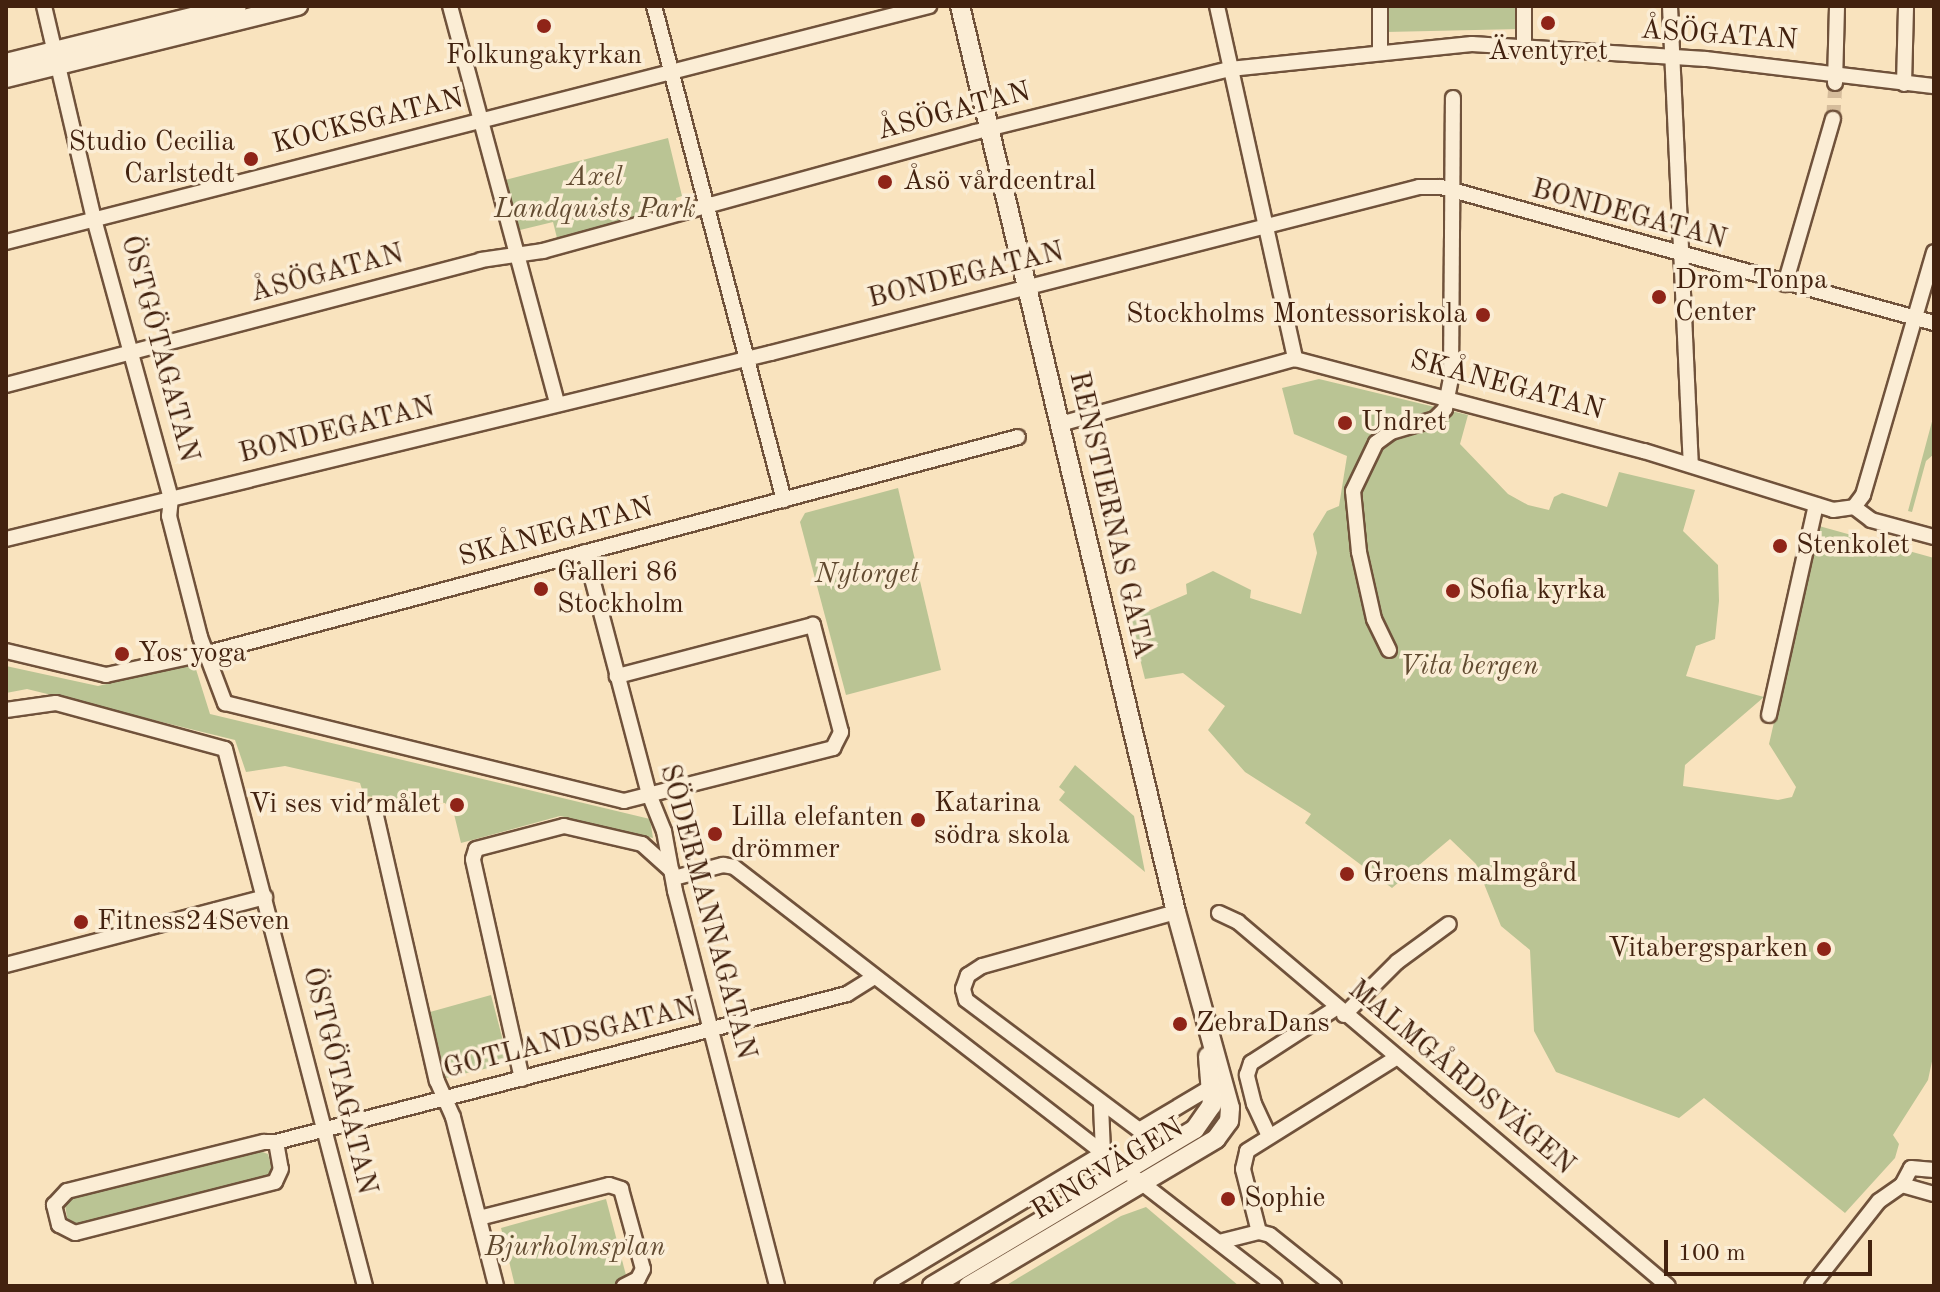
<!DOCTYPE html>
<meta charset="utf-8">
<style>
body{margin:0}
#map{position:relative;width:1940px;height:1292px;overflow:hidden;background:#f9e3be;font-family:"Old Standard TT",serif}
div>[style]{position:absolute}
[style*='--x']{left:calc(var(--x)*1px);top:calc(var(--y)*1px);width:calc(var(--w)*1px);rotate:calc(var(--a)*1deg)}
.green>*{inset:0;background:#bac494}
.street-tunnel>*{height:14px;margin-top:-7px;transform-origin:0;background:repeating-linear-gradient(90deg,#d5bc9b 0 14px,transparent 0 21px)}
.roads{filter:drop-shadow(2px 0 #70523b) drop-shadow(-2px 0 #70523b) drop-shadow(0 2px #70523b) drop-shadow(0 -2px #70523b)}
.street>*{height:14px;margin:-7px;padding:0 7px;transform-origin:7px;border-radius:7px;background:#fbedd5}
.secondary>*{height:18px;margin:-9px;padding:0 9px;transform-origin:9px;border-radius:9px;background:#fbedd5}
.dots>*{width:22px;height:22px;translate:-50% -50%;box-sizing:border-box;border:4px solid #fbedd5;border-radius:50%}
span{translate:-50% -50%;white-space:nowrap;text-align:center;line-height:1.15;-webkit-text-stroke:7px #fbedd5;paint-order:stroke}
.street-label{font-size:28px;color:#43220f}
.poi-label{font-size:28px;color:#43220f}
.right{translate:-100% -50%;text-align:right}
.left{translate:0 -50%;text-align:left}
.park-label{font-size:28px;color:#614a30;font-style:italic}
.frame{position:absolute;inset:0;border:8px solid #43220f;pointer-events:none}
.scale{position:absolute;left:1664px;top:1240px;width:208px;height:36px;box-sizing:border-box;border:4px solid #43220f;border-top:0;padding-left:10px;font-size:24px;line-height:28px;white-space:nowrap;color:#43220f;-webkit-text-stroke:6px #fbedd5;paint-order:stroke}
</style>
<div id="map">
<div class="green">
<i style="clip-path:polygon(1385px 6px,1520px 6px,1520px 29px,1386px 32px)"></i>
<i style="clip-path:polygon(668px 138px,682px 196px,676px 198px,678px 209px,558px 242px,553px 222px,520px 230px,505px 180px)"></i>
<i style="clip-path:polygon(1319px 379px,1468px 415px,1460px 444px,1508px 494px,1528px 505px,1549px 510px,1554px 497px,1562px 493px,1607px 507px,1619px 472px,1695px 490px,1683px 531px,1718px 565px,1719px 601px,1715px 639px,1696px 646px,1686px 676px,1764px 697px,1685px 765px,1683px 786px,1778px 800px,1792px 797px,1796px 787px,1769px 744px,1819px 526px,1934px 558px,1934px 1052px,1928px 1080px,1893px 1135px,1899px 1144px,1895px 1158px,1845px 1213px,1704px 1098px,1679px 1118px,1556px 1072px,1534px 1031px,1530px 950px,1501px 926px,1476px 864px,1450px 839px,1392px 888px,1305px 823px,1311px 814px,1245px 772px,1208px 730px,1225px 706px,1183px 673px,1145px 679px,1130px 619px,1187px 594px,1186px 584px,1213px 571px,1251px 590px,1250px 598px,1301px 614px,1317px 553px,1313px 534px,1327px 511px,1339px 506px,1347px 456px,1294px 434px,1282px 388px)"></i>
<i style="clip-path:polygon(1934px 414px,1934px 454px,1926px 461px,1912px 512px,1908px 511px)"></i>
<i style="clip-path:polygon(898px 488px,941px 670px,846px 695px,800px 522px,805px 513px)"></i>
<i style="clip-path:polygon(194px 663px,210px 714px,650px 819px,653px 838px,560px 816px,461px 843px,454px 814px,445px 803px,364px 796px,360px 783px,285px 766px,246px 772px,235px 740px,27px 689px,6px 693px,6px 666px,98px 686px)"></i>
<i style="clip-path:polygon(1075px 765px,1134px 816px,1145px 872px,1059px 800px,1065px 792px,1059px 787px)"></i>
<i style="clip-path:polygon(491px 995px,507px 1056px,501px 1065px,446px 1078px,430px 1012px)"></i>
<i style="clip-path:polygon(257px 1150px,268px 1154px,273px 1173px,266px 1180px,79px 1228px,68px 1223px,65px 1205px,73px 1196px)"></i>
<i style="clip-path:polygon(606px 1199px,627px 1279px,611px 1286px,515px 1286px,501px 1228px)"></i>
<i style="clip-path:polygon(1146px 1207px,1239px 1286px,1005px 1286px,1121px 1216px)"></i>
</div>
<div class="street-tunnel">
<i style="--x:1833;--y:119;--w:32;--a:-86"></i>
</div>
<div class="roads">
<div class="street">
<i style="--x:44;--y:6;--w:219;--a:76.8"></i>
<i style="--x:94;--y:219;--w:289;--a:74.6"></i>
<i style="--x:171;--y:498;--w:18;--a:96"></i>
<i style="--x:169;--y:516;--w:125;--a:75.6"></i>
<i style="--x:200;--y:637;--w:71;--a:69.3"></i>
<i style="--x:225;--y:703;--w:411;--a:13.8"></i>
<i style="--x:624;--y:801;--w:216;--a:-14.2"></i>
<i style="--x:833;--y:748;--w:18;--a:-63"></i>
<i style="--x:841;--y:732;--w:111;--a:-104.7"></i>
<i style="--x:813;--y:625;--w:203;--a:165.4"></i>
<i style="--x:450;--y:6;--w:411;--a:74.9"></i>
<i style="--x:654;--y:6;--w:511;--a:75.26"></i>
<i style="--x:1217;--y:6;--w:362;--a:77.5"></i>
<i style="--x:1524;--y:6;--w:42;--a:90"></i>
<i style="--x:1670;--y:6;--w:459;--a:87.4"></i>
<i style="--x:1380;--y:50;--w:44;--a:-90"></i>
<i style="--x:1835;--y:83;--w:77;--a:-88.5"></i>
<i style="--x:1904;--y:84;--w:78;--a:-88.5"></i>
<i style="--x:6;--y:242;--w:953;--a:-14.34"></i>
<i style="--x:1785;--y:284;--w:172;--a:-73.8"></i>
<i style="--x:6;--y:385;--w:491;--a:-14.7"></i>
<i style="--x:481;--y:260;--w:63;--a:-8.3"></i>
<i style="--x:543;--y:251;--w:448;--a:-15.4"></i>
<i style="--x:975;--y:132;--w:263;--a:-13.9"></i>
<i style="--x:1230;--y:69;--w:243;--a:-5.9"></i>
<i style="--x:1472;--y:44;--w:234;--a:3.7"></i>
<i style="--x:1706;--y:59;--w:230;--a:6.8"></i>
<i style="--x:1060;--y:424;--w:244;--a:-15.5"></i>
<i style="--x:1295;--y:359;--w:361;--a:14.8"></i>
<i style="--x:1644;--y:451;--w:198;--a:17.3"></i>
<i style="--x:1833;--y:510;--w:21;--a:-8"></i>
<i style="--x:1854;--y:507;--w:15;--a:-53"></i>
<i style="--x:1863;--y:495;--w:253;--a:-73.7"></i>
<i style="--x:1854;--y:507;--w:21;--a:37"></i>
<i style="--x:1871;--y:520;--w:65;--a:15.1"></i>
<i style="--x:6;--y:539;--w:787;--a:-13.67"></i>
<i style="--x:771;--y:353;--w:669;--a:-14.37"></i>
<i style="--x:1419;--y:187;--w:22;--a:0"></i>
<i style="--x:1441;--y:187;--w:511;--a:15.42"></i>
<i style="--x:585;--y:552;--w:250;--a:75.2"></i>
<i style="--x:649;--y:794;--w:40;--a:68"></i>
<i style="--x:664;--y:831;--w:61;--a:79.6"></i>
<i style="--x:675;--y:891;--w:408;--a:75.5"></i>
<i style="--x:1389;--y:650;--w:34;--a:-116"></i>
<i style="--x:1374;--y:619;--w:69;--a:-102.6"></i>
<i style="--x:1359;--y:552;--w:61;--a:-95.6"></i>
<i style="--x:1353;--y:491;--w:53;--a:-64.4"></i>
<i style="--x:1376;--y:443;--w:19;--a:-36"></i>
<i style="--x:1391;--y:432;--w:46;--a:-16.5"></i>
<i style="--x:1435;--y:419;--w:14;--a:-45"></i>
<i style="--x:1445;--y:409;--w:32;--a:-79"></i>
<i style="--x:1451;--y:378;--w:280;--a:-89.6"></i>
<i style="--x:6;--y:651;--w:103;--a:13.5"></i>
<i style="--x:106;--y:675;--w:104;--a:-12.2"></i>
<i style="--x:208;--y:653;--w:838;--a:-14.93"></i>
<i style="--x:6;--y:710;--w:50;--a:-8"></i>
<i style="--x:56;--y:703;--w:175;--a:15.2"></i>
<i style="--x:225;--y:749;--w:555;--a:75.39"></i>
<i style="--x:1769;--y:715;--w:215;--a:-77.4"></i>
<i style="--x:374;--y:807;--w:281;--a:77.1"></i>
<i style="--x:437;--y:1081;--w:39;--a:66"></i>
<i style="--x:453;--y:1117;--w:174;--a:75.7"></i>
<i style="--x:674;--y:878;--w:51;--a:-14.9"></i>
<i style="--x:723;--y:865;--w:11;--a:10"></i>
<i style="--x:734;--y:867;--w:684;--a:37.76"></i>
<i style="--x:1176;--y:912;--w:201;--a:164.4"></i>
<i style="--x:982;--y:966;--w:17;--a:147"></i>
<i style="--x:968;--y:975;--w:15;--a:110"></i>
<i style="--x:963;--y:989;--w:11;--a:75"></i>
<i style="--x:966;--y:1000;--w:216;--a:36.9"></i>
<i style="--x:1139;--y:1130;--w:84;--a:-30.8"></i>
<i style="--x:1219;--y:913;--w:21;--a:25"></i>
<i style="--x:1238;--y:922;--w:563;--a:40.25"></i>
<i style="--x:6;--y:965;--w:268;--a:-14.7"></i>
<i style="--x:1344;--y:1015;--w:75;--a:-45"></i>
<i style="--x:1397;--y:962;--w:64;--a:-36.2"></i>
<i style="--x:522;--y:1079;--w:225;--a:-102.6"></i>
<i style="--x:473;--y:859;--w:10;--a:-73"></i>
<i style="--x:476;--y:849;--w:91;--a:-14.6"></i>
<i style="--x:564;--y:826;--w:80;--a:13"></i>
<i style="--x:642;--y:844;--w:40;--a:42"></i>
<i style="--x:1101;--y:1105;--w:48;--a:87.6"></i>
<i style="--x:1269;--y:1136;--w:35;--a:-115"></i>
<i style="--x:1254;--y:1104;--w:30;--a:-104"></i>
<i style="--x:1247;--y:1075;--w:13;--a:-72"></i>
<i style="--x:1251;--y:1063;--w:101;--a:-32.9"></i>
<i style="--x:264;--y:1142;--w:12;--a:0"></i>
<i style="--x:276;--y:1142;--w:27;--a:80"></i>
<i style="--x:281;--y:1169;--w:14;--a:115"></i>
<i style="--x:275;--y:1182;--w:206;--a:165.7"></i>
<i style="--x:75;--y:1233;--w:18;--a:-153"></i>
<i style="--x:59;--y:1225;--w:21;--a:-104"></i>
<i style="--x:54;--y:1205;--w:19;--a:-47"></i>
<i style="--x:67;--y:1191;--w:203;--a:-14"></i>
<i style="--x:276;--y:1142;--w:590;--a:-14.53"></i>
<i style="--x:847;--y:994;--w:32;--a:-32"></i>
<i style="--x:1902;--y:1185;--w:19;--a:-62"></i>
<i style="--x:1911;--y:1168;--w:23;--a:5"></i>
<i style="--x:1902;--y:1185;--w:33;--a:16"></i>
<i style="--x:479;--y:1218;--w:134;--a:-14.2"></i>
<i style="--x:609;--y:1185;--w:13;--a:18"></i>
<i style="--x:621;--y:1189;--w:83;--a:74.6"></i>
<i style="--x:643;--y:1269;--w:11;--a:117"></i>
<i style="--x:638;--y:1279;--w:16;--a:153"></i>
<i style="--x:1259;--y:1232;--w:65;--a:-104.3"></i>
<i style="--x:1243;--y:1169;--w:18;--a:-77"></i>
<i style="--x:1247;--y:1151;--w:173;--a:-32"></i>
<i style="--x:1219;--y:1242;--w:41;--a:-14"></i>
<i style="--x:1259;--y:1232;--w:11;--a:15"></i>
<i style="--x:1270;--y:1235;--w:82;--a:38.6"></i>
<i style="--x:882;--y:1286;--w:258;--a:-31"></i>
<i style="--x:1812;--y:1286;--w:108;--a:-51.8"></i>
<i style="--x:1879;--y:1201;--w:28;--a:-35"></i>
</div>
<div class="secondary">
<i style="--x:960;--y:6;--w:931;--a:76.59"></i>
<i style="--x:1176;--y:912;--w:203;--a:74.6"></i>
<i style="--x:1230;--y:1108;--w:13;--a:94"></i>
<i style="--x:1229;--y:1121;--w:22;--a:126"></i>
<i style="--x:1216;--y:1139;--w:288;--a:149.3"></i>
<i style="--x:6;--y:63;--w:238;--a:-13.9"></i>
<i style="--x:6;--y:78;--w:301;--a:-13.9"></i>
<i style="--x:932;--y:1286;--w:306;--a:-30.8"></i>
<i style="--x:1195;--y:1129;--w:29;--a:-55"></i>
<i style="--x:1212;--y:1105;--w:49;--a:-94.7"></i>
</div>
</div>
<div class="dots">
<i style="left:1548px;top:23px;background:#8f2418"></i>
<i style="left:544px;top:26px;background:#8f2418"></i>
<i style="left:251px;top:159px;background:#8f2418"></i>
<i style="left:885px;top:182px;background:#8f2418"></i>
<i style="left:1659px;top:297px;background:#8f2418"></i>
<i style="left:1483px;top:315px;background:#8f2418"></i>
<i style="left:1345px;top:423px;background:#8f2418"></i>
<i style="left:1780px;top:546px;background:#8f2418"></i>
<i style="left:541px;top:589px;background:#8f2418"></i>
<i style="left:1453px;top:591px;background:#8f2418"></i>
<i style="left:122px;top:654px;background:#8f2418"></i>
<i style="left:457px;top:805px;background:#8f2418"></i>
<i style="left:918px;top:820px;background:#8f2418"></i>
<i style="left:715px;top:834px;background:#8f2418"></i>
<i style="left:1347px;top:874px;background:#8f2418"></i>
<i style="left:81px;top:922px;background:#8f2418"></i>
<i style="left:1824px;top:949px;background:#8f2418"></i>
<i style="left:1180px;top:1024px;background:#8f2418"></i>
<i style="left:1228px;top:1199px;background:#8f2418"></i>
</div>
<div class="street-label">
<span style="left:1719px;top:36px;rotate:4deg">ÅSÖGATAN</span>
<span style="left:954px;top:112px;rotate:-15deg">ÅSÖGATAN</span>
<span style="left:368px;top:122px;rotate:-14deg">KOCKSGATAN</span>
<span style="left:1629px;top:215px;rotate:15deg">BONDEGATAN</span>
<span style="left:327px;top:274px;rotate:-15deg">ÅSÖGATAN</span>
<span style="left:966px;top:276px;rotate:-14deg">BONDEGATAN</span>
<span style="left:159px;top:349px;rotate:75deg">ÖSTGÖTAGATAN</span>
<span style="left:1507px;top:386px;rotate:15deg">SKÅNEGATAN</span>
<span style="left:337px;top:431px;rotate:-14deg">BONDEGATAN</span>
<span style="left:1110px;top:515px;rotate:77deg">RENSTIERNAS GATA</span>
<span style="left:556px;top:533px;rotate:-15deg">SKÅNEGATAN</span>
<span style="left:707px;top:912px;rotate:75deg">SÖDERMANNAGATAN</span>
<span style="left:570px;top:1039px;rotate:-14deg">GOTLANDSGATAN</span>
<span style="left:1461px;top:1078px;rotate:40deg">MALMGÅRDSVÄGEN</span>
<span style="left:339px;top:1081px;rotate:76deg">ÖSTGÖTAGATAN</span>
<span style="left:1108px;top:1170px;rotate:-31deg">RINGVÄGEN</span>
</div>
<div class="poi-label">
<span style="left:1548px;top:52px">Äventyret</span>
<span style="left:544px;top:56px">Folkungakyrkan</span>
<span class="right" style="left:235px;top:159px">Studio Cecilia<br>Carlstedt</span>
<span class="left" style="left:903px;top:182px">Åsö vårdcentral</span>
<span class="left" style="left:1675px;top:297px">Drom Tonpa<br>Center</span>
<span class="right" style="left:1467px;top:315px">Stockholms Montessoriskola</span>
<span class="left" style="left:1361px;top:423px">Undret</span>
<span class="left" style="left:1796px;top:546px">Stenkolet</span>
<span class="left" style="left:557px;top:589px">Galleri 86<br>Stockholm</span>
<span class="left" style="left:1469px;top:591px">Sofia kyrka</span>
<span class="left" style="left:138px;top:654px">Yos yoga</span>
<span class="left" style="left:934px;top:820px">Katarina<br>södra skola</span>
<span class="right" style="left:441px;top:805px">Vi ses vid målet</span>
<span class="left" style="left:731px;top:834px">Lilla elefanten<br>drömmer</span>
<span class="left" style="left:1363px;top:874px">Groens malmgård</span>
<span class="left" style="left:97px;top:922px">Fitness24Seven</span>
<span class="right" style="left:1808px;top:949px">Vitabergsparken</span>
<span class="left" style="left:1196px;top:1024px">ZebraDans</span>
<span class="left" style="left:1244px;top:1199px">Sophie</span>
</div>
<div class="park-label">
<span style="left:595px;top:194px">Axel<br>Landquists Park</span>
<span style="left:867px;top:575px">Nytorget</span>
<span style="left:1469px;top:667px">Vita bergen</span>
<span style="left:575px;top:1248px">Bjurholmsplan</span>
</div>
<div class="frame"></div>
<div class="scale">100 m</div>
</div>
